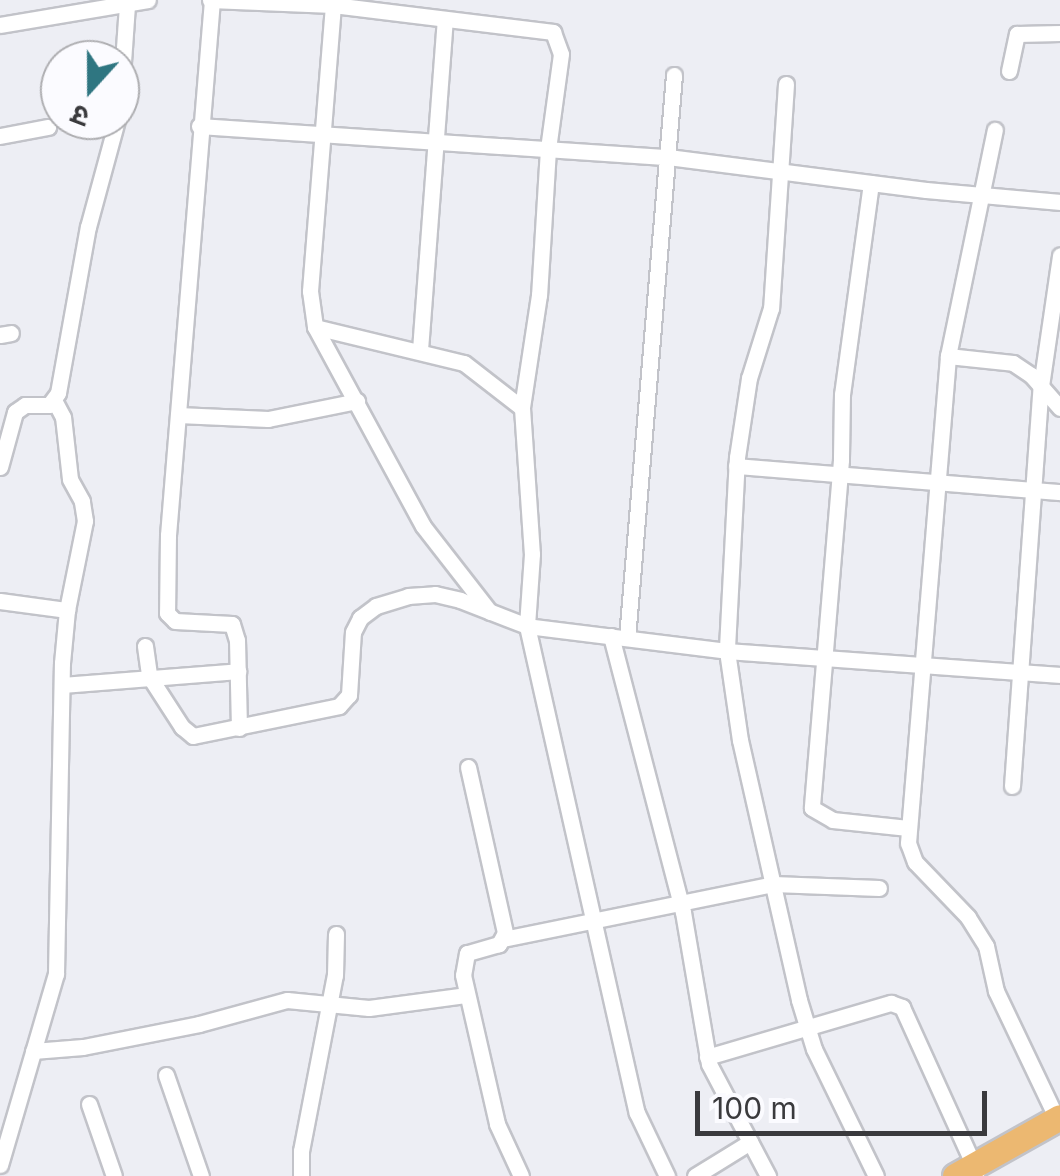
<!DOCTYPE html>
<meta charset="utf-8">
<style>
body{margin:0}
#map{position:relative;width:1060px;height:1176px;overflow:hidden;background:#edeef4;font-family:Inter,"Noto Sans Devanagari",sans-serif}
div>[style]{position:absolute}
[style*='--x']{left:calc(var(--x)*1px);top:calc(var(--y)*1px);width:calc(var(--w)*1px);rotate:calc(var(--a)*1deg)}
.roads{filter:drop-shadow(2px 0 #c2c3c9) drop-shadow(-2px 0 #c2c3c9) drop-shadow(0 2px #c2c3c9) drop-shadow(0 -2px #c2c3c9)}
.street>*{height:15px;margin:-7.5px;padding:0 7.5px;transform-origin:7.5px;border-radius:7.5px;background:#fff}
.primary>*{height:25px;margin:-12.5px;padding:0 12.5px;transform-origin:12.5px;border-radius:12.5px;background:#ecb871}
span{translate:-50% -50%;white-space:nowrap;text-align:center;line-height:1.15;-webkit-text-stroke:8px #fbfbff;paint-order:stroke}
.north{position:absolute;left:40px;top:40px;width:100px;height:100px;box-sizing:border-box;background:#fbfbff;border:2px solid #aeaeb1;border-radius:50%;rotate:201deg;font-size:28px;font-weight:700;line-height:40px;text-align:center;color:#3a3a3d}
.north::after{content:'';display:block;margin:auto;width:35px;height:45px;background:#2f7681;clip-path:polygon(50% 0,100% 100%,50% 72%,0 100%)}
.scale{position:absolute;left:695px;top:1091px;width:292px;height:45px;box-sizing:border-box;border:5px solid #3a3a3d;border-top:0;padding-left:12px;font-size:30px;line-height:35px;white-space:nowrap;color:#3a3a3d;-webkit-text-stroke:8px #fbfbff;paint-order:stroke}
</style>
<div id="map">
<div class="roads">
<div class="street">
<i style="--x:210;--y:0;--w:123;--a:2.3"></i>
<i style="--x:333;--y:5;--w:222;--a:7"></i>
<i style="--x:553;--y:32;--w:23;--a:70"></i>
<i style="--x:561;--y:54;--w:96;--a:97.8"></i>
<i style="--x:548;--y:149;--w:146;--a:93.5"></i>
<i style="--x:539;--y:295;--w:114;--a:98.6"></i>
<i style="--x:212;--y:0;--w:537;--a:94.7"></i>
<i style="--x:168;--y:535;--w:78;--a:90.7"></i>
<i style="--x:167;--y:613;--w:11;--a:45"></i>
<i style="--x:175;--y:621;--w:57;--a:3"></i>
<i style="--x:232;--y:624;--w:17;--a:73"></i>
<i style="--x:237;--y:640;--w:88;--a:88.7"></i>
<i style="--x:333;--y:5;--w:287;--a:94.6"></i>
<i style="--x:310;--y:291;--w:36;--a:82"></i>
<i style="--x:315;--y:327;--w:153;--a:13.6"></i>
<i style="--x:464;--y:363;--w:73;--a:37.8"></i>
<i style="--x:522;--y:408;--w:146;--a:86.1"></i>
<i style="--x:532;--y:554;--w:72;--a:94"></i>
<i style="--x:527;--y:626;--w:499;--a:77.3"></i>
<i style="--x:637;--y:1113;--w:70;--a:64.5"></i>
<i style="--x:0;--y:25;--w:150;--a:-9.6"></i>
<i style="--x:1009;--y:71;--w:38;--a:-78"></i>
<i style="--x:1017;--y:34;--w:43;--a:-1.3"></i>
<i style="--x:786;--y:84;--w:225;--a:93.8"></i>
<i style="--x:771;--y:308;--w:73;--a:107.4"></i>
<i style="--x:749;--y:378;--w:80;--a:98.6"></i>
<i style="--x:737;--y:457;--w:194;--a:93"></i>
<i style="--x:727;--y:651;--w:90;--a:81.7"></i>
<i style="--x:740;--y:740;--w:267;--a:77.2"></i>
<i style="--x:799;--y:1000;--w:51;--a:73"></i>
<i style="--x:814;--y:1049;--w:141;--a:64"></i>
<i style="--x:120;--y:105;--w:100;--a:-86"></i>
<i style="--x:199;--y:126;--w:470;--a:3.8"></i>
<i style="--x:668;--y:157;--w:260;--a:7.3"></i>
<i style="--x:926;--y:190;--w:135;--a:5.1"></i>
<i style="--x:0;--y:136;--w:49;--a:-10.6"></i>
<i style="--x:871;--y:183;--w:213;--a:97.8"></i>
<i style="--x:842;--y:394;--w:66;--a:90.9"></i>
<i style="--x:841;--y:460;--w:349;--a:94.8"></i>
<i style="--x:812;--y:808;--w:24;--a:30"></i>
<i style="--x:833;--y:820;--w:75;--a:6.1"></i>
<i style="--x:315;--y:327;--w:226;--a:61.5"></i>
<i style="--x:423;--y:526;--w:109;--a:52.1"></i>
<i style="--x:0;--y:335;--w:11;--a:-10"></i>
<i style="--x:420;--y:350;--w:331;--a:-85.7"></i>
<i style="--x:948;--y:356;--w:231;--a:-78.3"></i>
<i style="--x:178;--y:415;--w:90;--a:2.5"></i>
<i style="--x:268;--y:419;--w:91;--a:-11.4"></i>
<i style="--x:736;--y:466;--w:325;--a:4.6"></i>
<i style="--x:0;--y:467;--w:57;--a:-74.7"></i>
<i style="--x:15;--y:412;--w:12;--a:-35"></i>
<i style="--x:25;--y:405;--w:24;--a:0"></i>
<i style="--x:49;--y:405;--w:15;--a:-53"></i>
<i style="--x:58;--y:393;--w:169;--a:-79.8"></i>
<i style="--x:88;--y:227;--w:111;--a:-74.8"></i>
<i style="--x:0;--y:601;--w:68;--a:7.7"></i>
<i style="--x:611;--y:636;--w:285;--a:75.4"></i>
<i style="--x:683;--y:912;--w:154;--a:80.3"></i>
<i style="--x:709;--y:1064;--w:127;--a:62.2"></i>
<i style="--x:627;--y:638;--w:565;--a:-85.23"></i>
<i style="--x:145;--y:646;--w:30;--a:82"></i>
<i style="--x:149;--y:676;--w:61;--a:57.1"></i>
<i style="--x:182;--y:727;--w:14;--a:39"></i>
<i style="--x:193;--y:736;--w:149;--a:-11.6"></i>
<i style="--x:339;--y:706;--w:15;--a:-48"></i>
<i style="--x:349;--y:695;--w:63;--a:-86.4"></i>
<i style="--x:353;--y:632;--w:16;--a:-63"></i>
<i style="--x:360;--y:618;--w:20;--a:-37"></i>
<i style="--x:376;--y:606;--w:34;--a:-17"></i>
<i style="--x:408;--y:596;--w:27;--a:-4"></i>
<i style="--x:435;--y:594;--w:26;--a:13"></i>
<i style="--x:460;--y:600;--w:72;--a:21.2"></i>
<i style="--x:527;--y:626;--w:202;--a:7.1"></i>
<i style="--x:727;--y:651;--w:334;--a:4.1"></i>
<i style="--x:62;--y:685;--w:177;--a:-4.5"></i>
<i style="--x:468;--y:767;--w:170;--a:77.4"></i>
<i style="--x:505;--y:933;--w:13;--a:119"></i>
<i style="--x:499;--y:944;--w:33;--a:164"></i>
<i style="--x:467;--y:953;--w:22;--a:100"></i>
<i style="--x:463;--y:975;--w:153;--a:77.1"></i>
<i style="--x:497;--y:1124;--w:57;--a:65.2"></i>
<i style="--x:1012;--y:786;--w:401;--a:-85.9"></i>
<i style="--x:1041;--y:386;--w:132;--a:-81.7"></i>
<i style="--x:503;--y:939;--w:276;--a:-11.5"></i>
<i style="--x:773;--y:884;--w:106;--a:2.2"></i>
<i style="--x:33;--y:1051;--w:50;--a:-4.6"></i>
<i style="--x:83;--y:1047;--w:118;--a:-11.2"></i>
<i style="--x:199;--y:1024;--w:91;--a:-15.3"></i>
<i style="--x:287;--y:1000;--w:82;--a:5.6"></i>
<i style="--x:369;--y:1008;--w:99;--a:-7.6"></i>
<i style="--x:707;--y:1057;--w:192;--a:-16.4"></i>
<i style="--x:891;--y:1003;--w:12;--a:20"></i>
<i style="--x:902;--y:1007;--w:181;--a:65.6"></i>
<i style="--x:166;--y:1075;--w:107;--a:70.9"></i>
<i style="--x:89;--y:1104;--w:76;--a:70.9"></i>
<i style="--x:1057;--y:1119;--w:142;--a:-115.5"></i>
<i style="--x:996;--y:991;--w:46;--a:-102.5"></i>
<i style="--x:986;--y:946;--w:34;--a:-122"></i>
<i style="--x:968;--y:917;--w:76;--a:-133.9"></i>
<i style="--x:915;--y:862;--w:20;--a:-110"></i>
<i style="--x:908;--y:843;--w:489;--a:-85.3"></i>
<i style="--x:948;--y:356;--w:65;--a:6.1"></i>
<i style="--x:1013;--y:363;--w:22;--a:34"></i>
<i style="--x:1031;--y:375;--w:44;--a:48.7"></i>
<i style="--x:0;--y:1165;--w:199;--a:-73.7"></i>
<i style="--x:56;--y:974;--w:311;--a:-88.9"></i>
<i style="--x:62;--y:663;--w:53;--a:-84.6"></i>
<i style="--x:67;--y:610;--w:91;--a:-78.6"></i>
<i style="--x:85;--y:521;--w:20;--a:-99"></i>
<i style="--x:82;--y:501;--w:25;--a:-119"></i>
<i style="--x:70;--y:479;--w:62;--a:-96.4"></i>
<i style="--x:63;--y:417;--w:19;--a:-118"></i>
<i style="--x:301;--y:1176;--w:25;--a:-90"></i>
<i style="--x:301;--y:1151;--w:179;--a:-79.1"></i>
<i style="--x:335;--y:975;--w:41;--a:-88.6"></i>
<i style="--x:695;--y:1176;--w:65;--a:-31.7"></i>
</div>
<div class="primary">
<i style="--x:955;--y:1176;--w:120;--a:-29.3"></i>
</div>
</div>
<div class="north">उ</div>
<div class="scale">100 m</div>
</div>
